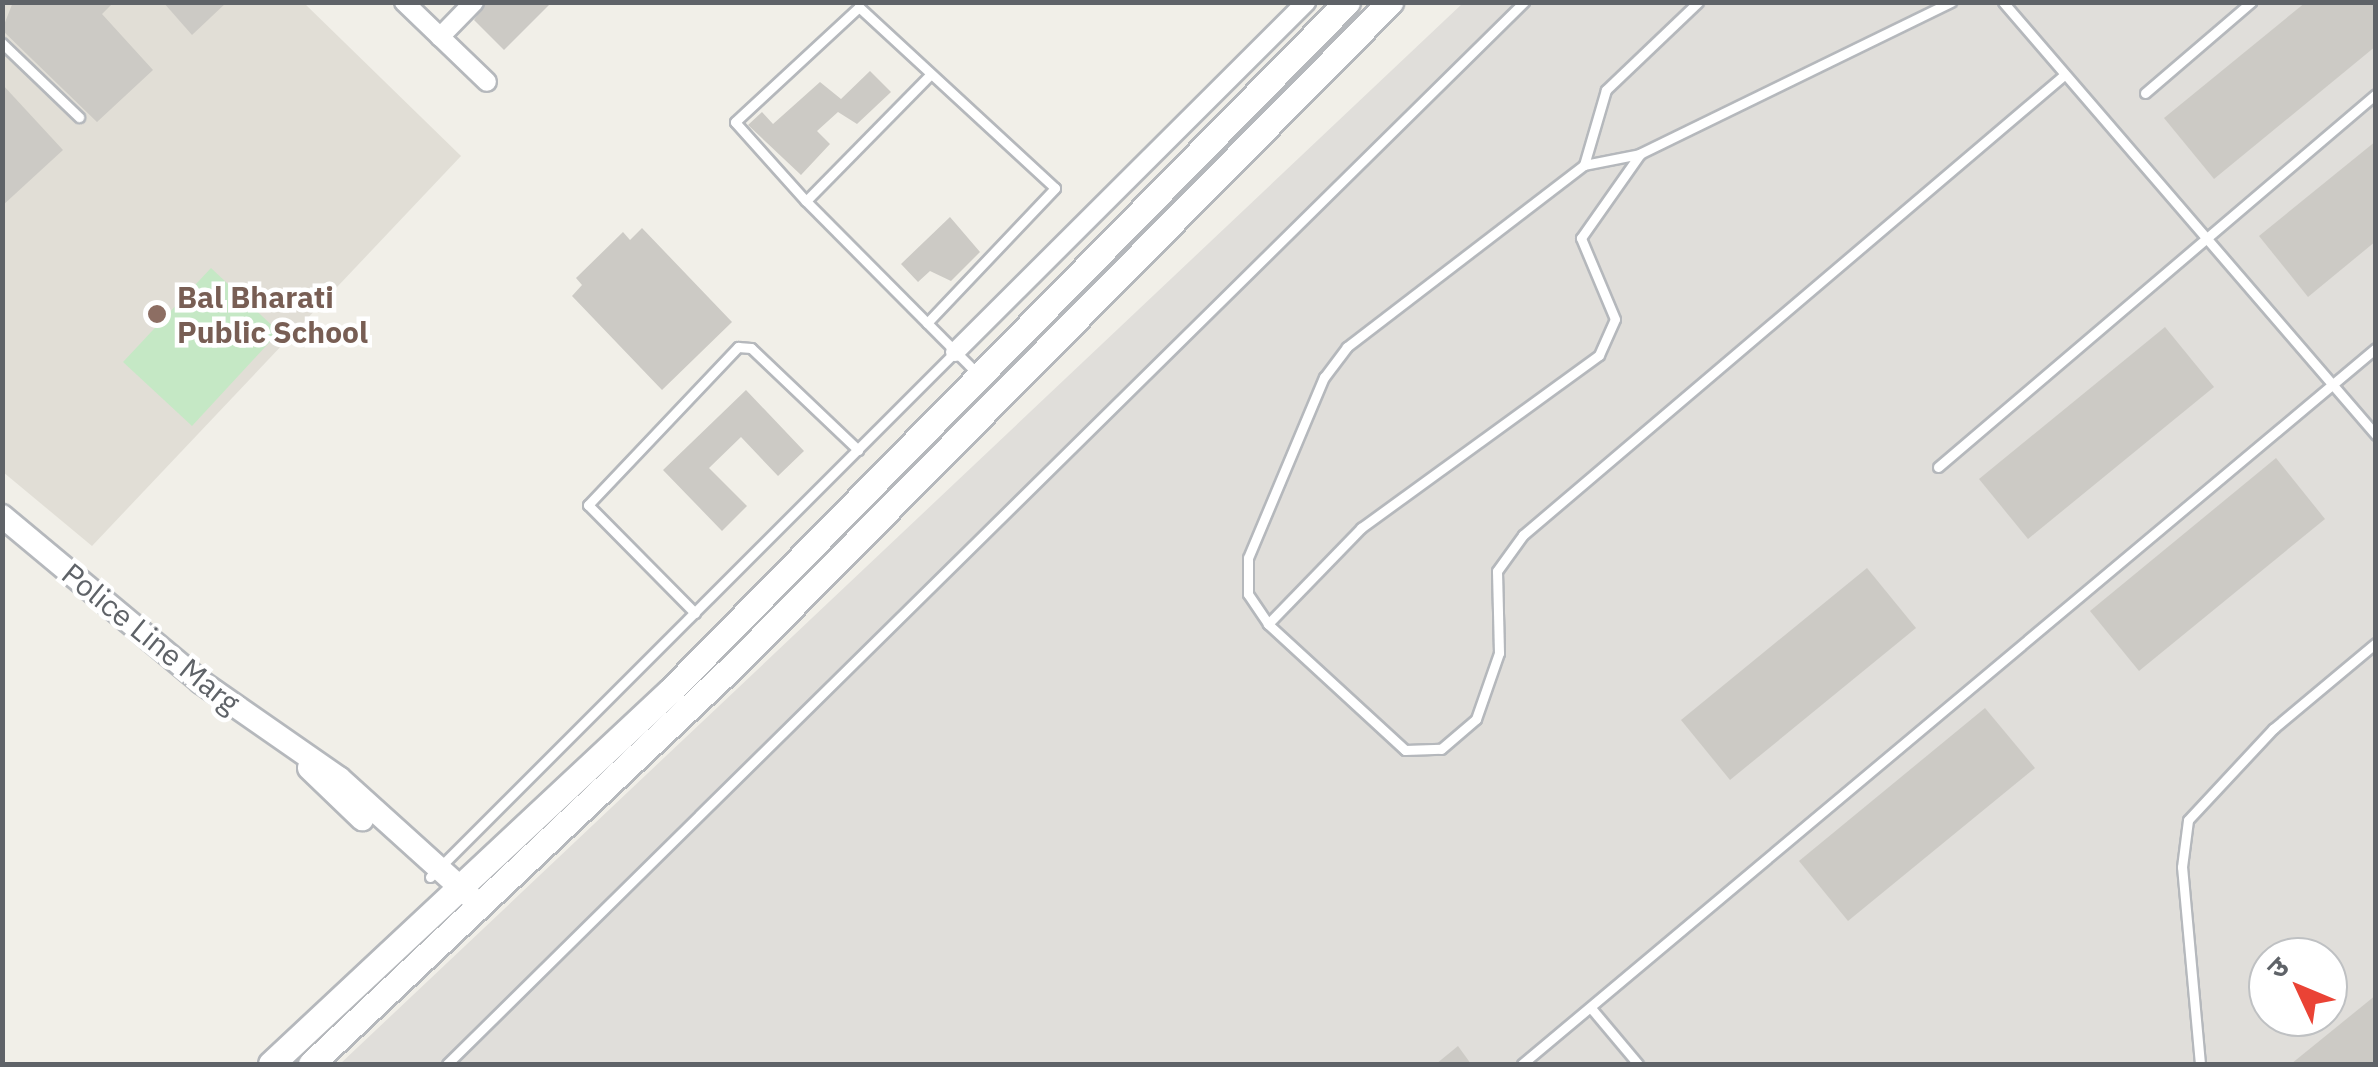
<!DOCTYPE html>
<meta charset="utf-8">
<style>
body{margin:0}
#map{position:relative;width:2378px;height:1067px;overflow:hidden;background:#f1efe8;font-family:"IBM Plex Sans","Noto Sans Devanagari",sans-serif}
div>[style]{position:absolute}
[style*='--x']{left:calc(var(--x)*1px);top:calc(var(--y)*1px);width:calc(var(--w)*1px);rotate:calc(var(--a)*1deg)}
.industrial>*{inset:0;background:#e0deda}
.education>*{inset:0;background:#e1ded6}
.green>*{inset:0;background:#c5e8c5}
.building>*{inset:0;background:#cccac5}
.roads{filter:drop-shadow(2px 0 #b5b8bc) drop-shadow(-2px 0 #b5b8bc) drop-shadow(0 2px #b5b8bc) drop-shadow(0 -2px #b5b8bc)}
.service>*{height:9px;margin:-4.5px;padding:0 4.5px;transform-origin:4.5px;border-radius:4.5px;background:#fff}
.minor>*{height:18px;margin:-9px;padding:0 9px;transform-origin:9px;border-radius:9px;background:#fff}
.tertiary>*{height:22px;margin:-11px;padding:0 11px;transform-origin:11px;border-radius:11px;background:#fff}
.secondary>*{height:25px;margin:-12.5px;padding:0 12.5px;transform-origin:12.5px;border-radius:12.5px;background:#fff}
.dots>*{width:28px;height:28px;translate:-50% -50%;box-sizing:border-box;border:5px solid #fff;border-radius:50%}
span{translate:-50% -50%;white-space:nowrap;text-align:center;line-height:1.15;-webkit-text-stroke:9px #fff;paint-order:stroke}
.education-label{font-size:30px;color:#785e54;font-weight:700}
.left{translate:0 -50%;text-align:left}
.street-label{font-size:30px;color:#5f6368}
.frame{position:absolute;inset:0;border:5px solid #5f6368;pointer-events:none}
.north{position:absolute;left:2248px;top:937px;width:100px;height:100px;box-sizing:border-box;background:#fff;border:2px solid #bfc1c3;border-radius:50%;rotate:314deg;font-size:28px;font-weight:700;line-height:40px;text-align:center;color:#5f6368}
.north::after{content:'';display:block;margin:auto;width:35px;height:45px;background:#ea4335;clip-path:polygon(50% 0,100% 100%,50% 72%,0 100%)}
</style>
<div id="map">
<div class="industrial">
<i style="clip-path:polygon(evenodd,1463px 3px,2375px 3px,2375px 1064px,340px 1064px,1463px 3px,2268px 957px,2328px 957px,2328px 1017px,2268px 1017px,2268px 957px)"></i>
</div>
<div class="education">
<i style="clip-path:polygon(2px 3px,304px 3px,461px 156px,92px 546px,3px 472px)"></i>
</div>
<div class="green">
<i style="clip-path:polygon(211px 268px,279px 332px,192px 426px,123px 362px)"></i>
</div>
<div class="building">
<i style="clip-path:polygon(13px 2px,114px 2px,102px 14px,153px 70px,97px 122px,2px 30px)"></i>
<i style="clip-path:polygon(163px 2px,227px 2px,192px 35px)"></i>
<i style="clip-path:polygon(486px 2px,552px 2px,504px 50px,474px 20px)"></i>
<i style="clip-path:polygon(2306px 2px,2376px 2px,2376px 46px,2214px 179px,2164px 118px)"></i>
<i style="clip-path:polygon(870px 71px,891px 92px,857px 124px,838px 112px,817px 131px,830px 144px,801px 175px,748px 125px,762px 112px,773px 124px,820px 82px,841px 99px)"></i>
<i style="clip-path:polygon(2px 84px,63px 150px,2px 206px)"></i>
<i style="clip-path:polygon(2376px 141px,2376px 241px,2308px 297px,2259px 236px)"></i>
<i style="clip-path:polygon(950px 217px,980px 252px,951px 281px,930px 271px,918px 282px,901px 264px)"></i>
<i style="clip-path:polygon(642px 228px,732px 322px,662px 390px,572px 296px,582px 285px,576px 278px,623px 232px,630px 240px)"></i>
<i style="clip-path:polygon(2165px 327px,2214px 387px,2028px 539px,1979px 479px)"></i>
<i style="clip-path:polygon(746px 390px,804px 451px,778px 476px,741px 437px,709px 468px,747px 506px,722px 531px,663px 470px)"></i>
<i style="clip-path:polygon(2276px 458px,2325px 519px,2139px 671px,2090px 611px)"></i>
<i style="clip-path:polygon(1867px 568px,1916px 628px,1730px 780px,1681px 720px)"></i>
<i style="clip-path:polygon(1985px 708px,2035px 768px,1848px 921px,1799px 861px)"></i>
<i style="clip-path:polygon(2376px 995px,2376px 1064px,2291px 1064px)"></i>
<i style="clip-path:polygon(1458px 1046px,1471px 1064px,1436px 1064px)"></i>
</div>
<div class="roads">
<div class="service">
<i style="--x:1951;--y:2;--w:346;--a:154"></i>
<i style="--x:1640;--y:154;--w:57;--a:168.9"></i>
<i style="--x:1584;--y:165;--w:299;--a:142.5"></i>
<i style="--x:1347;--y:347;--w:38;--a:127"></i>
<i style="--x:1324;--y:377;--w:196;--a:112.8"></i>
<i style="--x:1248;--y:558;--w:36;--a:90"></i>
<i style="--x:1248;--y:594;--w:36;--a:56"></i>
<i style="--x:1268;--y:624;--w:186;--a:42.6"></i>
<i style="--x:1405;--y:750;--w:36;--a:-2"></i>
<i style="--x:1441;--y:749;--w:46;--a:-40.6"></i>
<i style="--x:1476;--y:719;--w:70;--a:-70.8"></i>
<i style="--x:1499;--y:653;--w:82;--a:-91.4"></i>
<i style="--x:1497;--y:571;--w:44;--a:-54.2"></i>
<i style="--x:1523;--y:535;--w:710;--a:-40.37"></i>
<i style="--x:2003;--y:2;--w:572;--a:49.26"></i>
<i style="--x:2;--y:43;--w:107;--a:43.9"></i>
<i style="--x:2145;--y:93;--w:140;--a:-40.6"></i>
<i style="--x:1584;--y:165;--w:78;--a:-73.7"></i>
<i style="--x:1606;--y:90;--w:127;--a:-43.7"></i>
<i style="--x:806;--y:201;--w:178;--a:-45.5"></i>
<i style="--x:927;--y:323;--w:186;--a:-46.5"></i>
<i style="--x:1055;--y:188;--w:267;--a:-137.3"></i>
<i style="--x:859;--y:7;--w:169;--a:137.2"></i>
<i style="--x:735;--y:122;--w:106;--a:48.1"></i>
<i style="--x:806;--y:201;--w:243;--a:45.2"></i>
<i style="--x:1938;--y:467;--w:575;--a:-40.42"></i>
<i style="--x:695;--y:613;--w:152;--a:-134.7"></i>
<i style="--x:588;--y:505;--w:218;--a:-46.5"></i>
<i style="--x:738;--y:347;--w:13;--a:4"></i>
<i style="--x:751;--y:348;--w:148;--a:43.6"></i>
<i style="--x:1268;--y:624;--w:134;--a:-45.9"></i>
<i style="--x:1361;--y:528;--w:294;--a:-36"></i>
<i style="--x:1599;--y:355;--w:39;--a:-66"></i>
<i style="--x:1615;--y:319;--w:88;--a:-112.8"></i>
<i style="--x:1581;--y:238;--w:103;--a:-54.9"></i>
<i style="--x:430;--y:877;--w:742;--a:-45"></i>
<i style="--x:1591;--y:1008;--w:73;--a:50"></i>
<i style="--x:447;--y:1064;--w:1513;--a:-44.6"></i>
<i style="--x:1522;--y:1064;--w:1114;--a:-39.98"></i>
<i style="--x:2200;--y:1064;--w:198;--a:-95.2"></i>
<i style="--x:2182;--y:867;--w:47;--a:-82.7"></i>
<i style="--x:2188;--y:820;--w:125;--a:-47"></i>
<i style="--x:2273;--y:729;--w:134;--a:-39.9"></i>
</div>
<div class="minor">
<i style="--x:404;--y:2;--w:115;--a:43.9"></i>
<i style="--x:440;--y:37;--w:49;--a:-45.8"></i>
<i style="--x:955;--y:352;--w:496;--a:-44.9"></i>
</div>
<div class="tertiary">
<i style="--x:2;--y:516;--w:259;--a:39.8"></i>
<i style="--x:201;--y:682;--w:168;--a:34.8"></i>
<i style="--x:339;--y:778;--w:179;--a:42.1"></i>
<i style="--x:309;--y:768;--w:74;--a:43.9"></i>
</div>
<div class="secondary">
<i style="--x:271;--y:1064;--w:546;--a:-43.07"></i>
<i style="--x:670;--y:691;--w:966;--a:-45.5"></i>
<i style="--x:311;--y:1064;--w:579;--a:-43.32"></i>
<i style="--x:732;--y:667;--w:936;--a:-45.3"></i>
</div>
</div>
<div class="dots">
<i style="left:157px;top:314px;background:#8d6e63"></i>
</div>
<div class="education-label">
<span class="left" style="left:177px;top:314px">Bal Bharati<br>Public School</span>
</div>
<div class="street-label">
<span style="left:151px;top:638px;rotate:39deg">Police Line Marg</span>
</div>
<div class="frame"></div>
<div class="north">उ</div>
</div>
